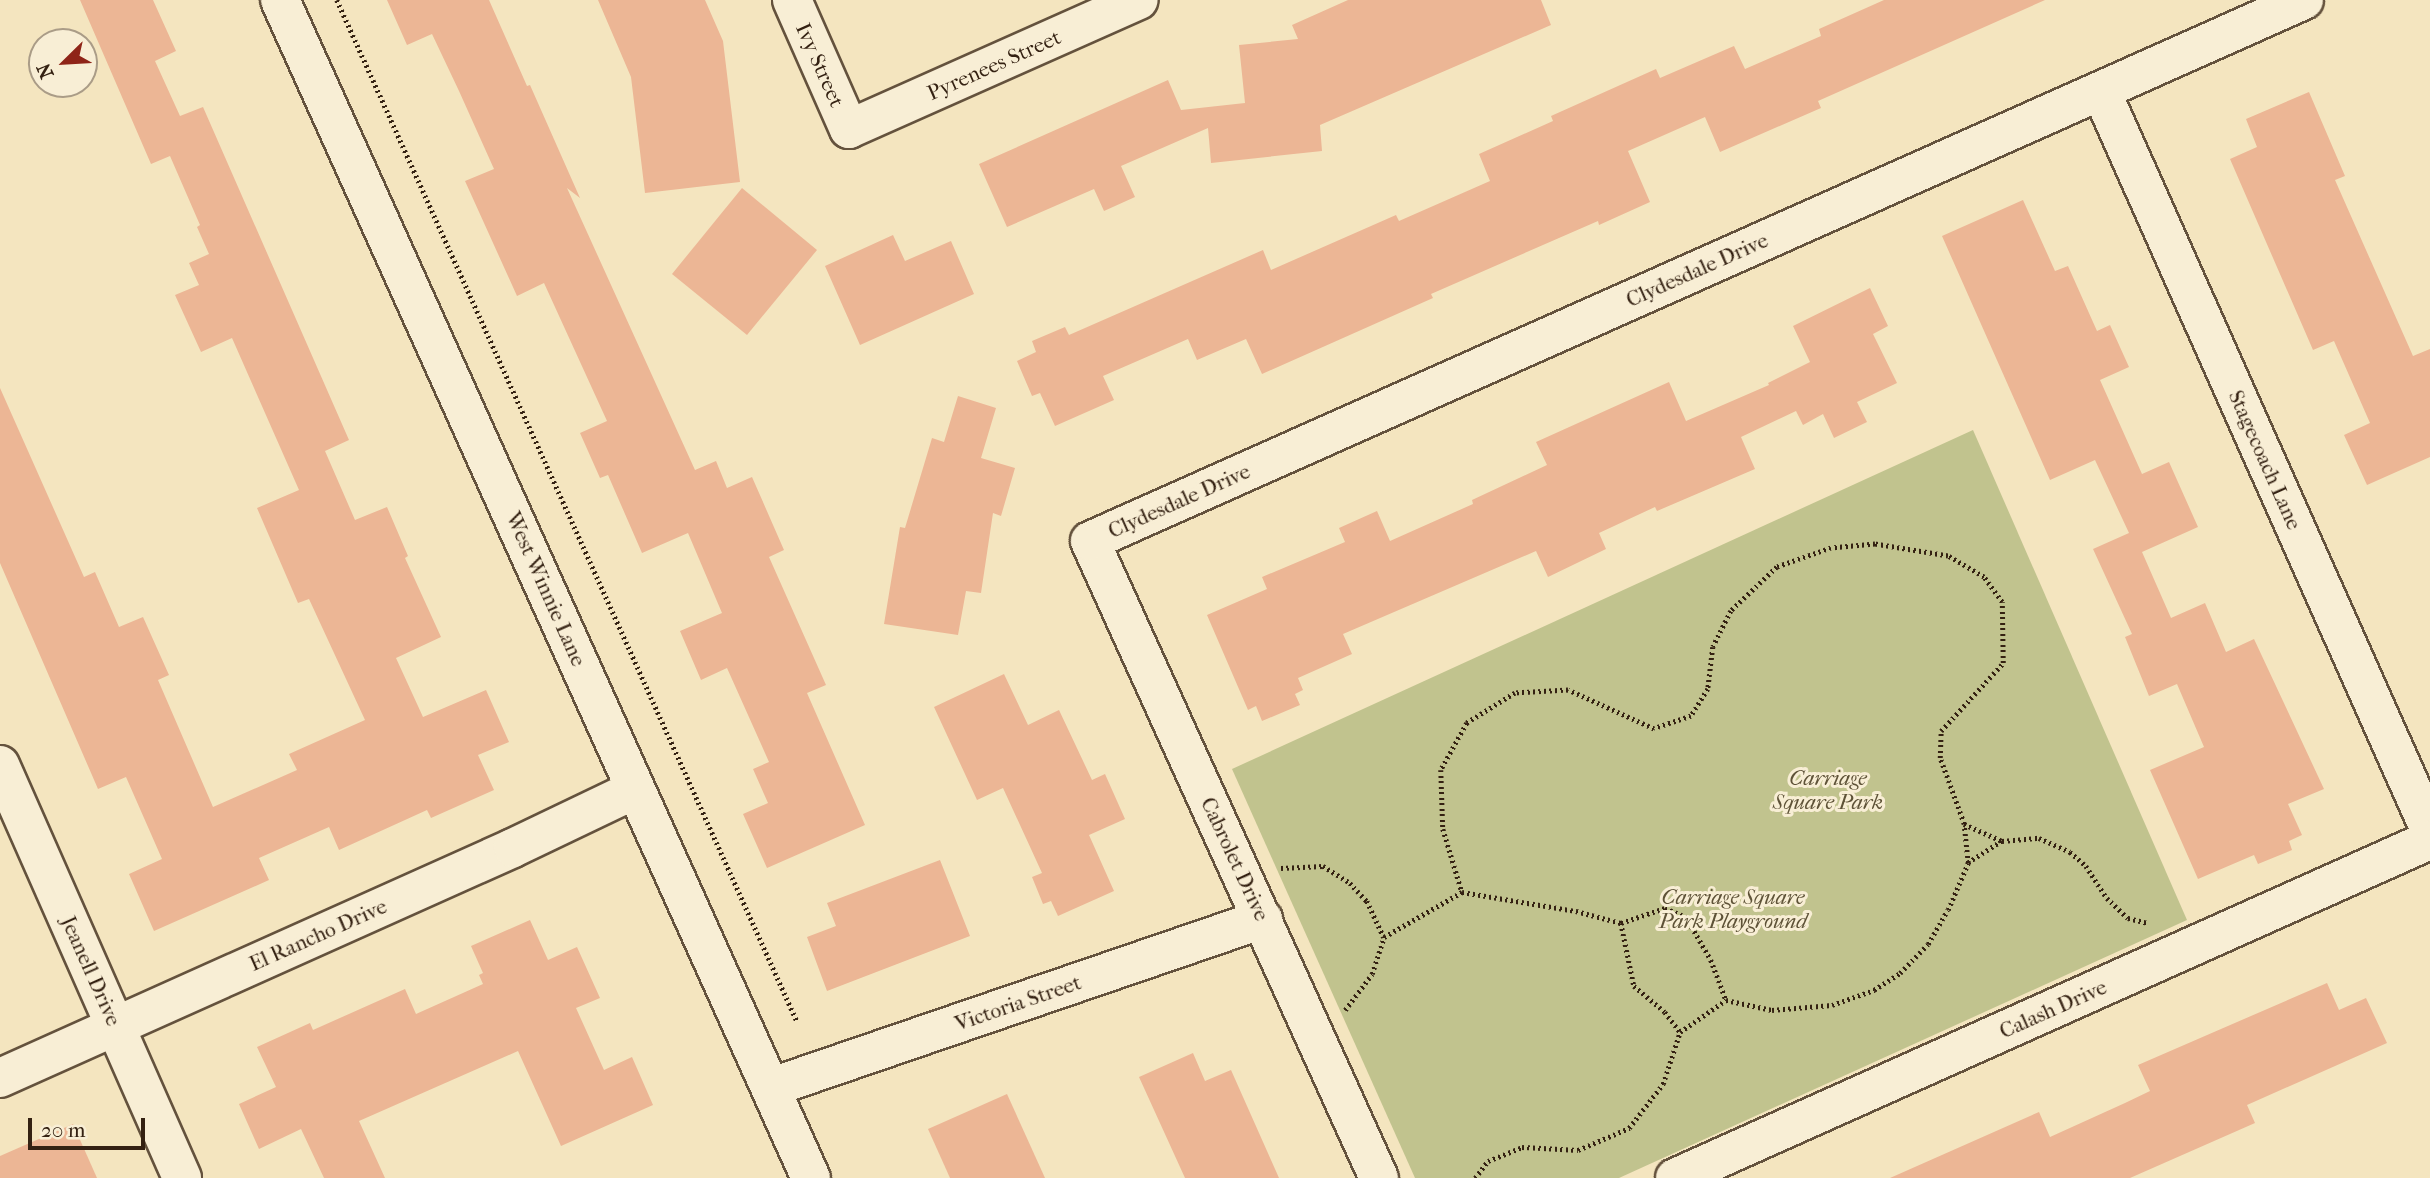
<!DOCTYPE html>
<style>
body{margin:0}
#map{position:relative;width:2430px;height:1178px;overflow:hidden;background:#f4e5bf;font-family:"IM FELL French Canon",serif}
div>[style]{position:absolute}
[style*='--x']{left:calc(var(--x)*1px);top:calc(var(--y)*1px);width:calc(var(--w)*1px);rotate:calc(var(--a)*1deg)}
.green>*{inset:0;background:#c1c38e}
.building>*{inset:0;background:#ecb695}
.path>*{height:4.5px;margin-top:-2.25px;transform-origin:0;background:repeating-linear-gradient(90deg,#342112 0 2px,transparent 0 5.5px)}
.roads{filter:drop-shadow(2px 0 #64523d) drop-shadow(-2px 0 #64523d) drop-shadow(0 2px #64523d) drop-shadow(0 -2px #64523d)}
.street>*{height:38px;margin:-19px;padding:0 19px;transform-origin:19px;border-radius:19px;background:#f8eed5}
.secondary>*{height:38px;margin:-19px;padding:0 19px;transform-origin:19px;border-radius:19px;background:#f8eed5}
span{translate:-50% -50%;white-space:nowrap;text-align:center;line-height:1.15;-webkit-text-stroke:6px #f8eed5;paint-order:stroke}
.street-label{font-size:21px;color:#342112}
.park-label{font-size:21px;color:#5e5237;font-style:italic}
.north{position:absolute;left:28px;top:28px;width:70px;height:70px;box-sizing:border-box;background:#f8eed5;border:2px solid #aa9c87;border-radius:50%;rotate:246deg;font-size:19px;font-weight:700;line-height:28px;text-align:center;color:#342112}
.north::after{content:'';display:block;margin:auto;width:24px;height:32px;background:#8f2418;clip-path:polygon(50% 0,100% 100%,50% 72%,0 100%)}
.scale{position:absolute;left:28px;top:1118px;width:117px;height:32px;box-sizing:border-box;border:4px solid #342112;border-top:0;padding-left:9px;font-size:21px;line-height:24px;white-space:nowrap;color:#342112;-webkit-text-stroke:5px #f8eed5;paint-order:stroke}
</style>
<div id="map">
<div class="green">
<i style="clip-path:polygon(1973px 430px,2187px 920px,1619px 1178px,1415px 1178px,1232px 769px)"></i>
</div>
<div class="building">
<i style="clip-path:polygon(80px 0,153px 0,176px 51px,155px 61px,180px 116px,203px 107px,349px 440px,325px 451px,355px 520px,387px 507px,408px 556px,405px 558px,441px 637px,396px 658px,423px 717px,486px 690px,509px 742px,478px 755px,494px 790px,431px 818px,427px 810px,339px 850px,329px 827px,259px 858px,269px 880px,154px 931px,129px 874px,162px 859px,126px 777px,98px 789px,0 563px,0 388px,84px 577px,95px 572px,119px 627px,143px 617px,169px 675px,158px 680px,213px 807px,297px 770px,289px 754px,365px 720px,309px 599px,298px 603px,257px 508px,299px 490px,232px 338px,201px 352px,175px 295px,199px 285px,189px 263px,209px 254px,197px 227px,200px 225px,170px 156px,151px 164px)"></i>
<i style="clip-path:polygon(387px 0,489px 0,527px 86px,530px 85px,580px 198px,567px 188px,695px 470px,716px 461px,727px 488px,752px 477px,784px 550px,769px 557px,826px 685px,807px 693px,865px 825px,767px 868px,743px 814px,768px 803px,753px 769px,769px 762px,727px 668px,701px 680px,680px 631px,722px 613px,688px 533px,642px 553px,608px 475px,600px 478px,580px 433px,607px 421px,544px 283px,517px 296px,465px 181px,494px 169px,459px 91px,432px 34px,407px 45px)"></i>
<i style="clip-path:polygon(598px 0,705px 0,723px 41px,740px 182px,645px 193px,631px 77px)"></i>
<i style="clip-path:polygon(1348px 0,1541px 0,1551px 25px,1320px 125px,1322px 151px,1211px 163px,1208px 128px,1121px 166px,1135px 197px,1104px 211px,1094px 189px,1007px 227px,979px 164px,1168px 80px,1181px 110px,1245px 103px,1239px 45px,1298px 39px,1292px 25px)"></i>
<i style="clip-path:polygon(1884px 0,2045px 0,1818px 101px,1821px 108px,1720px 152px,1705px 117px,1628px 151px,1650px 202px,1599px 225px,1598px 221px,1431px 294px,1433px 298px,1262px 374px,1246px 339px,1197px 360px,1188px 339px,1103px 376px,1114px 400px,1055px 426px,1040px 393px,1032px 396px,1017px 361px,1036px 352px,1032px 341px,1065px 327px,1069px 335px,1263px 250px,1271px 270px,1396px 215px,1399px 221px,1490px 181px,1479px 154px,1553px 121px,1551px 116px,1656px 69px,1660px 78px,1734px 46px,1745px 69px,1821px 36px,1819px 29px)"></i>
<i style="clip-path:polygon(2309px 92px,2345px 176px,2335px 180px,2413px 356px,2430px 349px,2430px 457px,2367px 485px,2344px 435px,2370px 423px,2334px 341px,2313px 350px,2230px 159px,2257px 147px,2246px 119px)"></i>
<i style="clip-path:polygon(742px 188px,817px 250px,747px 335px,672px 274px)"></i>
<i style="clip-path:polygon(2023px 200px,2055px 271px,2068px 266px,2097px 331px,2110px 325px,2129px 367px,2100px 380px,2142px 474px,2169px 462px,2198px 527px,2142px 552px,2171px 618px,2205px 603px,2226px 652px,2254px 639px,2324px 789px,2288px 804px,2302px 835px,2289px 841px,2292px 850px,2258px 864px,2254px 855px,2198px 879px,2150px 770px,2204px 747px,2177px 684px,2149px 696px,2125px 637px,2132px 634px,2093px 549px,2129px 533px,2095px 460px,2050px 480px,1942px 236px)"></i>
<i style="clip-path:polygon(893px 235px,905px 261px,951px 241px,974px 294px,860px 345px,825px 266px)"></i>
<i style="clip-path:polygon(1870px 288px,1888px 326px,1873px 334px,1897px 383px,1857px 402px,1867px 422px,1834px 438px,1823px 414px,1803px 425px,1796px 411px,1741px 437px,1755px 469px,1657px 511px,1655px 507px,1599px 533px,1606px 549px,1548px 577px,1536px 551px,1343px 634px,1352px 654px,1298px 678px,1303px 690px,1295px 694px,1300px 705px,1262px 721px,1256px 706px,1248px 710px,1207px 615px,1267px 589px,1262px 577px,1345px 542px,1339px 528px,1377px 511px,1390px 541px,1473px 504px,1472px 500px,1547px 465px,1536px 442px,1669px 382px,1686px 421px,1769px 385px,1768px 383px,1810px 362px,1793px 326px)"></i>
<i style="clip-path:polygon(958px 396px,996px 408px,981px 458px,1015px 468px,1001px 516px,993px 513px,981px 593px,966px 591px,958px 635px,884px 624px,900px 527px,905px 528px,932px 438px,944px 442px)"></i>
<i style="clip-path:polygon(1004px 674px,1028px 725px,1059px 710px,1092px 780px,1105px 774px,1125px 819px,1089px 835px,1114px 891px,1058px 916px,1051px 901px,1043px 904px,1032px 877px,1042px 873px,1003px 788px,977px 800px,934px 707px)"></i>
<i style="clip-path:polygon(940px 860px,970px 936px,827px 991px,807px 937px,836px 926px,827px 903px)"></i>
<i style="clip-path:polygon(530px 920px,548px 960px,577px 947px,600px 998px,576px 1008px,604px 1070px,632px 1057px,653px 1105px,561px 1146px,518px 1051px,359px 1121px,385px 1178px,324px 1178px,301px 1129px,259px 1149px,239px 1104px,276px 1087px,257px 1047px,310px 1023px,313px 1030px,405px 989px,416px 1014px,483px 984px,479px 975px,483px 973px,471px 946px)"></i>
<i style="clip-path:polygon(2327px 983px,2339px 1010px,2366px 998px,2387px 1043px,2247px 1105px,2255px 1123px,2130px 1178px,1890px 1178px,2039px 1112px,2050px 1137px,2125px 1103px,2150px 1091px,2138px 1065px)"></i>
<i style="clip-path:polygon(1193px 1053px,1205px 1081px,1231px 1070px,1279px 1178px,1185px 1178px,1139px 1077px)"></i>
<i style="clip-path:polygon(1007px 1094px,1045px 1178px,950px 1178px,928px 1129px)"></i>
<i style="clip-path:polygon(73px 1124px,97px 1178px,0 1178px,0 1156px)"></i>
</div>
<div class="path">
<i style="--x:337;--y:0;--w:1120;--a:65.75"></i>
<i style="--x:1964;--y:824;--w:42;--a:24.1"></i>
<i style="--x:2002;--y:841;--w:40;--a:147.1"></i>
<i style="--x:2002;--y:841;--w:37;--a:-5"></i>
<i style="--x:2039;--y:838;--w:34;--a:24"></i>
<i style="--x:2070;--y:852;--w:21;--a:41"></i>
<i style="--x:2086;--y:866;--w:38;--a:57"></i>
<i style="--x:2107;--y:898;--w:29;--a:44"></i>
<i style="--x:2128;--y:918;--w:21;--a:14"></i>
<i style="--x:1281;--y:868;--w:42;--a:-2.7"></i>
<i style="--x:1323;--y:866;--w:32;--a:32"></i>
<i style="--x:1350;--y:883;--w:25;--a:47"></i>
<i style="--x:1367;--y:901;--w:40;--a:65"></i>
<i style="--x:1621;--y:923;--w:46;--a:-18.8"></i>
<i style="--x:1665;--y:908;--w:23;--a:23"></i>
<i style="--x:1686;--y:917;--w:50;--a:59.8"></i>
<i style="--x:1711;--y:960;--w:43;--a:69.4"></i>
<i style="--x:1345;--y:1010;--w:45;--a:-53.1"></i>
<i style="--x:1372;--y:974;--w:39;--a:-72"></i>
<i style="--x:1384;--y:937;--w:90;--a:-30"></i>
<i style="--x:1475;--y:1178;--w:21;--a:-53"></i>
<i style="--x:1488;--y:1161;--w:37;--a:-22"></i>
<i style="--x:1522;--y:1147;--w:56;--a:3.1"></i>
<i style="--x:1578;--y:1150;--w:56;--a:-23.3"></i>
<i style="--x:1629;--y:1128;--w:56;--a:-52.3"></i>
<i style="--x:1663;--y:1084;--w:55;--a:-71.9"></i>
<i style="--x:1680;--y:1032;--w:56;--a:-34.8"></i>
<i style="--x:1726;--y:1000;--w:47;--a:12.3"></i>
<i style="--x:1772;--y:1010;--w:60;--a:-4.8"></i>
<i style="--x:1832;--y:1005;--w:45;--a:-19.7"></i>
<i style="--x:1874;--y:990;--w:31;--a:-33"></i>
<i style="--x:1900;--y:973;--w:40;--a:-46"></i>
<i style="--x:1928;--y:944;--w:39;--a:-60"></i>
<i style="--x:1948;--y:910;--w:51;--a:-66.9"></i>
<i style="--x:1968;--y:863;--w:39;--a:-96"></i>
<i style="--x:1964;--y:824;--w:70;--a:-110"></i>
<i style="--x:1940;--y:758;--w:27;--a:-88"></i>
<i style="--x:1941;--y:731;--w:92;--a:-47.6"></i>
<i style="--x:2003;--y:663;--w:61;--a:-90.9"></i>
<i style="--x:2002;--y:602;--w:31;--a:-126"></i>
<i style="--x:1984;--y:577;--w:42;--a:-149.7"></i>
<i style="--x:1948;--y:556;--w:74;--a:-170.7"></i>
<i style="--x:1875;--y:544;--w:44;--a:174.8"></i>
<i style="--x:1831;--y:548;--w:57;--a:160.6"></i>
<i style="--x:1777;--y:567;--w:64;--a:136.3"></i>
<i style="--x:1731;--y:611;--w:40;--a:116.6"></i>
<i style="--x:1713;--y:647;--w:42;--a:96.8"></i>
<i style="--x:1708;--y:689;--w:32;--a:122"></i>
<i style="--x:1691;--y:716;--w:39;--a:161"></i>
<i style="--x:1654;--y:729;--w:94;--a:-155.6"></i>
<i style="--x:1568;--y:690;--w:53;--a:176.8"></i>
<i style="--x:1515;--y:693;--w:57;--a:148"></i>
<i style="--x:1467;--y:723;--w:54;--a:119"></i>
<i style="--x:1441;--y:770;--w:59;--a:88.1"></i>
<i style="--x:1443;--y:829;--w:66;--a:73.2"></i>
<i style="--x:1462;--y:892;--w:116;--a:9.5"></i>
<i style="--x:1576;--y:911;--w:47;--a:14.9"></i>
<i style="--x:1621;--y:923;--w:64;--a:78.3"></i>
<i style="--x:1634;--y:986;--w:40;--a:40"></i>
<i style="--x:1665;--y:1012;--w:25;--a:53"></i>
</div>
<div class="roads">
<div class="street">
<i style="--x:792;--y:0;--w:141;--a:66.2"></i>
<i style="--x:849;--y:129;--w:317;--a:-24"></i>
<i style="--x:2101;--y:91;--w:809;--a:66"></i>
<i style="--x:0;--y:765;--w:451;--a:66.2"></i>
<i style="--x:0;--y:1078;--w:562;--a:-24.15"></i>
<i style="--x:513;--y:848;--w:134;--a:-25.6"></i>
<i style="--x:772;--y:1087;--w:519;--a:-18.89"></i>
<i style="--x:1379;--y:1178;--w:699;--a:-114.4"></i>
<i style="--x:1090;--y:541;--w:1329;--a:-24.02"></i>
<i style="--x:1675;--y:1178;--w:827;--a:-24.12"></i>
</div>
<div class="secondary">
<i style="--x:280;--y:0;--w:1292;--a:65.74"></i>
</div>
</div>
<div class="street-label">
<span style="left:820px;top:65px;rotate:66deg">Ivy Street</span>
<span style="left:994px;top:65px;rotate:-24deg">Pyrenees Street</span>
<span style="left:1697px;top:270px;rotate:-24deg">Clydesdale Drive</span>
<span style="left:2265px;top:460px;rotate:66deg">Stagecoach Lane</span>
<span style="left:1179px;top:501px;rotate:-24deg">Clydesdale Drive</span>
<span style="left:546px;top:589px;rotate:66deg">West Winnie Lane</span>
<span style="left:1235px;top:859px;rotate:65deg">Cabrolet Drive</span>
<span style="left:318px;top:935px;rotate:-24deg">El Rancho Drive</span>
<span style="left:91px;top:971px;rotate:66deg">Jeanell Drive</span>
<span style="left:1018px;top:1003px;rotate:-19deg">Victoria Street</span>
<span style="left:2053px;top:1009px;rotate:-24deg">Calash Drive</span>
</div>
<div class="park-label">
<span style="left:1828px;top:790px">Carriage<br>Square Park</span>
<span style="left:1733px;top:909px">Carriage Square<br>Park Playground</span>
</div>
<div class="north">N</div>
<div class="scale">20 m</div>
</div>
